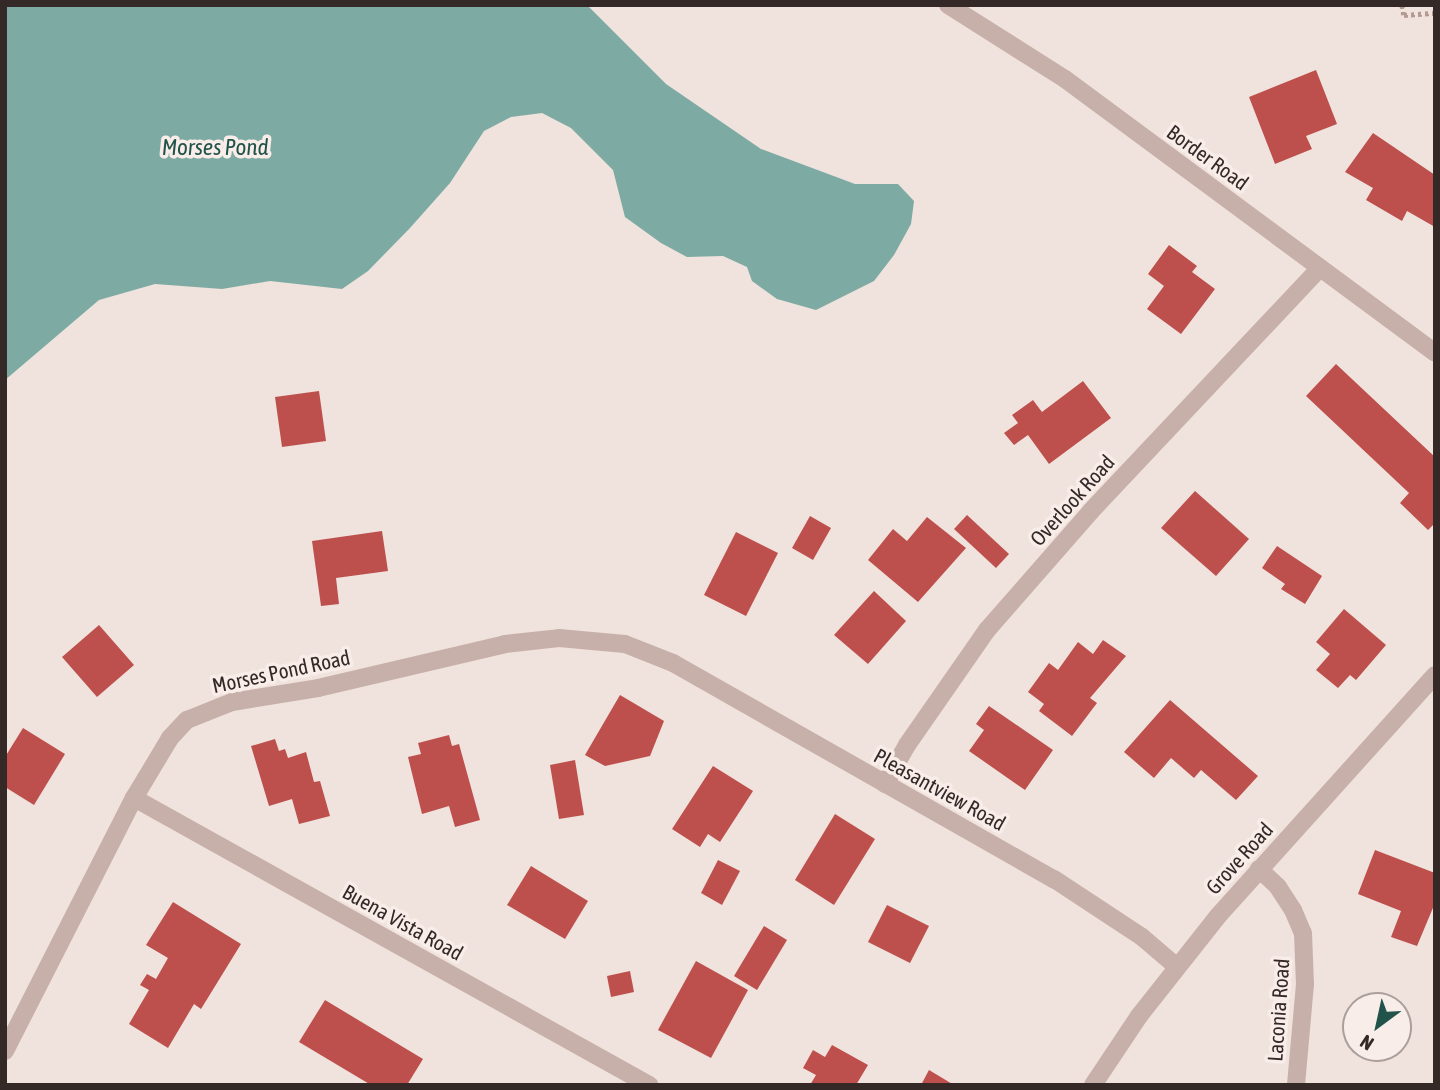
<!DOCTYPE html>
<style>
body{margin:0}
#map{position:relative;width:1440px;height:1090px;overflow:hidden;background:#f0e2dc;font-family:"Asap Condensed",sans-serif}
div>[style]{position:absolute}
[style*='--x']{left:calc(var(--x)*1px);top:calc(var(--y)*1px);width:calc(var(--w)*1px);rotate:calc(var(--a)*1deg)}
.water>*{inset:0;background:#7daba3}
.building>*{inset:0;background:#bd504d}
.path>*{height:4.5px;margin-top:-2.25px;transform-origin:0;background:repeating-linear-gradient(90deg,#b39a93 0 3.5px,transparent 0 7px)}
.minor>*{height:18px;margin:-9px;padding:0 9px;transform-origin:9px;border-radius:9px;background:#c7b0a9}
span{translate:-50% -50%;white-space:nowrap;text-align:center;line-height:1.15;-webkit-text-stroke:7px #f8ede8;paint-order:stroke}
.street-label{font-size:21px;color:#352928}
.water-label{font-size:23px;color:#21534b;font-style:italic}
.frame{position:absolute;inset:0;border:7px solid #352928;pointer-events:none}
.north{position:absolute;left:1342px;top:992px;width:70px;height:70px;box-sizing:border-box;background:#f8ede8;border:2px solid #aa9f9b;border-radius:50%;rotate:213deg;font-size:19px;font-weight:700;line-height:28px;text-align:center;color:#352928}
.north::after{content:'';display:block;margin:auto;width:24px;height:32px;background:#21534b;clip-path:polygon(50% 0,100% 100%,50% 72%,0 100%)}
</style>
<div id="map">
<div class="water">
<i style="clip-path:polygon(5px 5px,587px 5px,666px 84px,761px 149px,855px 184px,898px 184px,914px 201px,911px 224px,894px 255px,874px 281px,816px 310px,777px 299px,752px 281px,747px 267px,723px 256px,687px 257px,661px 243px,625px 217px,613px 170px,571px 128px,542px 113px,511px 117px,484px 131px,450px 183px,410px 228px,368px 271px,342px 289px,270px 281px,222px 289px,155px 284px,99px 300px,5px 380px)"></i>
</div>
<div class="building">
<i style="clip-path:polygon(1316px 70px,1337px 124px,1306px 136px,1312px 149px,1275px 164px,1249px 97px)"></i>
<i style="clip-path:polygon(1373px 133px,1435px 175px,1435px 227px,1407px 211px,1402px 221px,1366px 200px,1373px 188px,1345px 172px)"></i>
<i style="clip-path:polygon(1169px 245px,1197px 266px,1192px 272px,1215px 289px,1181px 334px,1147px 309px,1164px 286px,1148px 274px)"></i>
<i style="clip-path:polygon(1336px 364px,1435px 457px,1435px 523px,1428px 530px,1400px 503px,1409px 493px,1306px 396px)"></i>
<i style="clip-path:polygon(1083px 381px,1111px 418px,1049px 464px,1028px 435px,1014px 445px,1004px 433px,1018px 423px,1012px 415px,1033px 400px,1042px 412px)"></i>
<i style="clip-path:polygon(319px 391px,326px 441px,282px 447px,275px 397px)"></i>
<i style="clip-path:polygon(1195px 491px,1249px 539px,1216px 576px,1161px 528px)"></i>
<i style="clip-path:polygon(967px 515px,1009px 554px,996px 568px,954px 529px)"></i>
<i style="clip-path:polygon(810px 516px,831px 528px,813px 560px,792px 548px)"></i>
<i style="clip-path:polygon(927px 517px,966px 548px,918px 602px,868px 560px,893px 529px,907px 541px)"></i>
<i style="clip-path:polygon(382px 531px,388px 571px,336px 578px,339px 604px,321px 606px,312px 541px)"></i>
<i style="clip-path:polygon(736px 532px,778px 553px,746px 616px,704px 595px)"></i>
<i style="clip-path:polygon(1277px 546px,1322px 576px,1305px 604px,1281px 589px,1285px 584px,1262px 568px)"></i>
<i style="clip-path:polygon(874px 591px,906px 621px,868px 664px,834px 635px)"></i>
<i style="clip-path:polygon(1344px 609px,1386px 645px,1356px 680px,1350px 675px,1338px 688px,1316px 670px,1330px 654px,1316px 642px)"></i>
<i style="clip-path:polygon(99px 625px,134px 665px,97px 697px,62px 657px)"></i>
<i style="clip-path:polygon(1103px 640px,1126px 656px,1090px 698px,1097px 703px,1072px 736px,1039px 711px,1044px 704px,1028px 692px,1049px 663px,1058px 670px,1078px 642px,1093px 654px)"></i>
<i style="clip-path:polygon(620px 695px,664px 721px,650px 756px,605px 766px,585px 755px)"></i>
<i style="clip-path:polygon(1170px 700px,1258px 776px,1236px 800px,1201px 770px,1194px 778px,1171px 758px,1154px 778px,1124px 752px)"></i>
<i style="clip-path:polygon(989px 706px,1053px 750px,1025px 790px,969px 751px,984px 730px,976px 724px)"></i>
<i style="clip-path:polygon(23px 728px,65px 754px,34px 805px,5px 787px,5px 757px)"></i>
<i style="clip-path:polygon(449px 735px,452px 746px,459px 744px,480px 820px,455px 827px,449px 806px,422px 814px,408px 757px,421px 754px,418px 743px)"></i>
<i style="clip-path:polygon(275px 739px,279px 751px,285px 749px,288px 758px,306px 752px,314px 782px,320px 781px,330px 816px,299px 824px,292px 799px,269px 806px,251px 746px)"></i>
<i style="clip-path:polygon(575px 760px,584px 815px,559px 819px,550px 765px)"></i>
<i style="clip-path:polygon(713px 766px,753px 791px,720px 842px,708px 834px,700px 847px,672px 829px)"></i>
<i style="clip-path:polygon(835px 814px,875px 839px,834px 905px,795px 880px)"></i>
<i style="clip-path:polygon(1375px 850px,1435px 873px,1435px 903px,1417px 946px,1391px 937px,1401px 911px,1358px 894px)"></i>
<i style="clip-path:polygon(718px 860px,740px 871px,722px 905px,701px 893px)"></i>
<i style="clip-path:polygon(531px 866px,588px 901px,565px 939px,507px 905px)"></i>
<i style="clip-path:polygon(173px 902px,241px 944px,201px 1009px,194px 1004px,168px 1048px,129px 1024px,149px 990px,140px 985px,147px 974px,156px 979px,168px 958px,146px 945px)"></i>
<i style="clip-path:polygon(887px 905px,929px 926px,910px 963px,868px 942px)"></i>
<i style="clip-path:polygon(764px 926px,787px 940px,757px 990px,734px 976px)"></i>
<i style="clip-path:polygon(696px 961px,748px 990px,711px 1058px,658px 1030px)"></i>
<i style="clip-path:polygon(630px 971px,634px 992px,611px 997px,607px 976px)"></i>
<i style="clip-path:polygon(325px 1000px,423px 1059px,407px 1085px,371px 1085px,299px 1042px)"></i>
<i style="clip-path:polygon(832px 1045px,868px 1065px,856px 1085px,810px 1085px,816px 1075px,803px 1068px,813px 1050px,825px 1057px)"></i>
<i style="clip-path:polygon(929px 1070px,954px 1085px,921px 1085px)"></i>
</div>
<div class="path">
<i style="--x:1402;--y:5;--w:10;--a:79"></i>
<i style="--x:1404;--y:15;--w:31;--a:-4"></i>
</div>
<div class="minor">
<i style="--x:948;--y:5;--w:138;--a:32.3"></i>
<i style="--x:1065;--y:79;--w:460;--a:36.5"></i>
<i style="--x:885;--y:784;--w:45;--a:-60.6"></i>
<i style="--x:907;--y:745;--w:140;--a:-55.2"></i>
<i style="--x:987;--y:630;--w:158;--a:-48.8"></i>
<i style="--x:1091;--y:511;--w:334;--a:-46.7"></i>
<i style="--x:134;--y:798;--w:590;--a:29.13"></i>
<i style="--x:1259;--y:869;--w:26;--a:43"></i>
<i style="--x:1278;--y:887;--w:27;--a:57"></i>
<i style="--x:1293;--y:910;--w:25;--a:67"></i>
<i style="--x:1303;--y:933;--w:51;--a:87.8"></i>
<i style="--x:1305;--y:984;--w:101;--a:95.1"></i>
<i style="--x:5;--y:1051;--w:284;--a:-63"></i>
<i style="--x:134;--y:798;--w:70;--a:-59"></i>
<i style="--x:170;--y:738;--w:25;--a:-47"></i>
<i style="--x:187;--y:720;--w:48;--a:-21.8"></i>
<i style="--x:232;--y:702;--w:87;--a:-9.2"></i>
<i style="--x:318;--y:688;--w:192;--a:-13.2"></i>
<i style="--x:505;--y:644;--w:54;--a:-6.3"></i>
<i style="--x:559;--y:638;--w:66;--a:5.2"></i>
<i style="--x:625;--y:644;--w:52;--a:21.6"></i>
<i style="--x:673;--y:663;--w:438;--a:29.6"></i>
<i style="--x:1054;--y:879;--w:105;--a:33.4"></i>
<i style="--x:1142;--y:937;--w:45;--a:40.5"></i>
<i style="--x:1093;--y:1085;--w:83;--a:-56.3"></i>
<i style="--x:1139;--y:1016;--w:127;--a:-51.7"></i>
<i style="--x:1218;--y:916;--w:324;--a:-48"></i>
</div>
<div class="street-label">
<span style="left:1208px;top:157px;rotate:36deg">Border Road</span>
<span style="left:1072px;top:500px;rotate:-48deg">Overlook Road</span>
<span style="left:281px;top:671px;rotate:-12deg">Morses Pond Road</span>
<span style="left:940px;top:789px;rotate:29deg">Pleasantview Road</span>
<span style="left:1239px;top:858px;rotate:-48deg">Grove Road</span>
<span style="left:403px;top:922px;rotate:29deg">Buena Vista Road</span>
<span style="left:1278px;top:1010px;rotate:-86deg">Laconia Road</span>
</div>
<div class="water-label">
<span style="left:215px;top:147px">Morses Pond</span>
</div>
<div class="frame"></div>
<div class="north">N</div>
</div>
